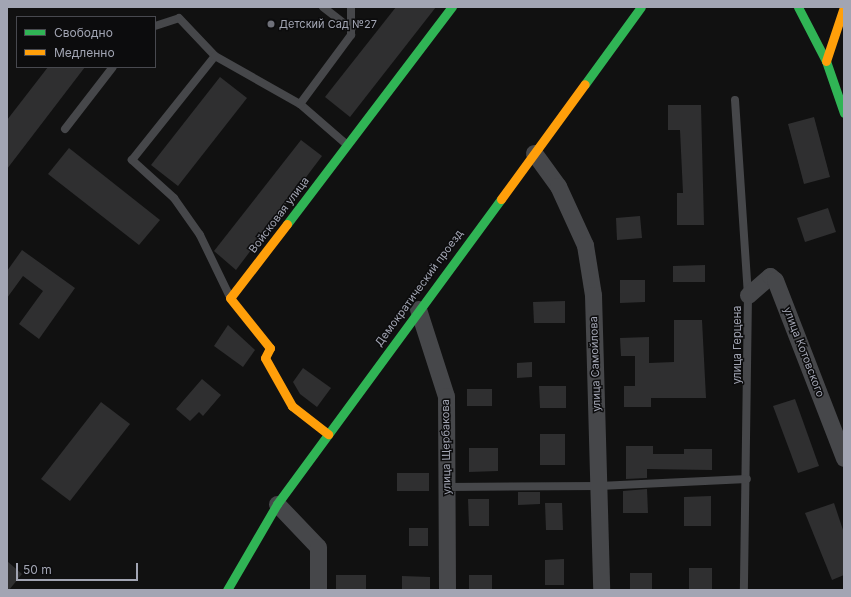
<!DOCTYPE html>
<meta charset="utf-8">
<style>
body{margin:0}
#map{position:relative;width:851px;height:597px;overflow:hidden;background:#111;font-family:Inter,sans-serif}
div>[style]{position:absolute}
[style*='--x']{left:calc(var(--x)*1px);top:calc(var(--y)*1px);width:calc(var(--w)*1px);rotate:calc(var(--a)*1deg)}
.building>*{inset:0;background:#2f2f30}
.lane>*{height:8px;margin:-4px;padding:0 4px;transform-origin:4px;border-radius:4px;background:#46474a}
.street>*{height:17px;margin:-8.5px;padding:0 8.5px;transform-origin:8.5px;border-radius:8.5px;background:#46474a}
.fast>*{height:9px;margin:-4.5px;padding:0 4.5px;transform-origin:4.5px;border-radius:4.5px;background:#30b455}
.slow>*{height:9px;margin:-4.5px;padding:0 4.5px;transform-origin:4.5px;border-radius:4.5px;background:#ff9f0a}
.dots>*{width:11px;height:11px;translate:-50% -50%;box-sizing:border-box;border:2px solid #0c0c0d;border-radius:50%}
span{translate:-50% -50%;white-space:nowrap;text-align:center;line-height:1.15;-webkit-text-stroke:3px #0c0c0d;paint-order:stroke}
.poi-label{font-size:11px;color:#a2a5b3}
.left{translate:0 -50%;text-align:left}
.street-label{font-size:11px;color:#a2a5b3}
.frame{position:absolute;inset:0;border:8px solid #a2a5b3;pointer-events:none}
.legend{position:absolute;left:16px;top:16px;width:140px;height:52px;box-sizing:border-box;background:#0c0c0d;border:1px solid #48494f;margin:0;padding:5px 7px;list-style:none;font-size:12px;color:#a2a5b3}
.legend li{display:flex;align-items:center;gap:8px;height:20px}
.legend b{width:20px;border:1px solid #48494f}
.scale{position:absolute;left:16px;top:563px;width:122px;height:18px;box-sizing:border-box;border:2px solid #a2a5b3;border-top:0;padding-left:5px;font-size:12px;line-height:14px;white-space:nowrap;color:#a2a5b3;-webkit-text-stroke:3px #0c0c0d;paint-order:stroke}
</style>
<div id="map">
<div class="building">
<i style="clip-path:polygon(396px 7px,436px 7px,350px 117px,325px 97px)"></i>
<i style="clip-path:polygon(48px 67px,85px 67px,7px 169px,7px 120px)"></i>
<i style="clip-path:polygon(220px 77px,247px 98px,178px 186px,151px 165px)"></i>
<i style="clip-path:polygon(668px 105px,701px 105px,704px 225px,677px 225px,677px 193px,683px 193px,680px 130px,668px 130px)"></i>
<i style="clip-path:polygon(814px 117px,830px 177px,804px 184px,788px 124px)"></i>
<i style="clip-path:polygon(301px 140px,322px 156px,236px 270px,214px 251px)"></i>
<i style="clip-path:polygon(69px 148px,160px 220px,139px 245px,48px 174px)"></i>
<i style="clip-path:polygon(828px 208px,836px 232px,805px 242px,797px 218px)"></i>
<i style="clip-path:polygon(640px 216px,642px 238px,617px 240px,616px 218px)"></i>
<i style="clip-path:polygon(22px 250px,75px 288px,39px 339px,19px 324px,43px 291px,23px 276px,7px 298px,7px 271px)"></i>
<i style="clip-path:polygon(705px 265px,705px 282px,673px 282px,673px 266px)"></i>
<i style="clip-path:polygon(620px 280px,645px 280px,645px 302px,620px 303px)"></i>
<i style="clip-path:polygon(565px 301px,565px 323px,534px 323px,533px 302px)"></i>
<i style="clip-path:polygon(674px 320px,702px 320px,706px 398px,651px 398px,651px 407px,624px 407px,624px 386px,635px 386px,635px 356px,621px 356px,620px 338px,649px 337px,649px 363px,674px 362px)"></i>
<i style="clip-path:polygon(228px 325px,255px 350px,243px 367px,214px 346px)"></i>
<i style="clip-path:polygon(532px 362px,532px 377px,517px 378px,517px 363px)"></i>
<i style="clip-path:polygon(303px 368px,331px 388px,317px 407px,300px 394px,293px 382px)"></i>
<i style="clip-path:polygon(202px 379px,221px 395px,203px 416px,199px 412px,190px 421px,176px 409px)"></i>
<i style="clip-path:polygon(539px 386px,566px 386px,566px 408px,540px 408px)"></i>
<i style="clip-path:polygon(467px 389px,492px 389px,492px 406px,467px 406px)"></i>
<i style="clip-path:polygon(795px 399px,819px 466px,798px 473px,773px 406px)"></i>
<i style="clip-path:polygon(101px 402px,130px 424px,70px 501px,41px 479px)"></i>
<i style="clip-path:polygon(540px 434px,565px 434px,565px 465px,540px 465px)"></i>
<i style="clip-path:polygon(626px 446px,653px 446px,653px 454px,684px 454px,684px 449px,712px 449px,712px 470px,647px 469px,647px 478px,626px 479px)"></i>
<i style="clip-path:polygon(469px 448px,498px 448px,498px 471px,469px 472px)"></i>
<i style="clip-path:polygon(397px 473px,429px 473px,429px 491px,397px 491px)"></i>
<i style="clip-path:polygon(647px 489px,648px 513px,623px 513px,623px 491px)"></i>
<i style="clip-path:polygon(518px 492px,540px 492px,540px 504px,518px 505px)"></i>
<i style="clip-path:polygon(711px 496px,711px 526px,684px 526px,684px 497px)"></i>
<i style="clip-path:polygon(468px 499px,489px 499px,489px 526px,469px 526px)"></i>
<i style="clip-path:polygon(545px 503px,562px 503px,563px 530px,546px 530px)"></i>
<i style="clip-path:polygon(834px 503px,844px 533px,844px 575px,832px 580px,805px 513px)"></i>
<i style="clip-path:polygon(409px 528px,428px 528px,428px 546px,409px 546px)"></i>
<i style="clip-path:polygon(564px 559px,564px 585px,545px 585px,545px 560px)"></i>
<i style="clip-path:polygon(7px 561px,22px 574px,9px 590px,7px 590px)"></i>
<i style="clip-path:polygon(689px 568px,712px 568px,712px 590px,689px 590px)"></i>
<i style="clip-path:polygon(630px 573px,652px 573px,652px 590px,630px 590px)"></i>
<i style="clip-path:polygon(336px 575px,366px 575px,366px 590px,336px 590px)"></i>
<i style="clip-path:polygon(469px 575px,492px 575px,492px 590px,469px 590px)"></i>
<i style="clip-path:polygon(402px 576px,430px 577px,430px 590px,402px 590px)"></i>
</div>
<div class="lane">
<i style="--x:323;--y:7;--w:36;--a:38"></i>
<i style="--x:155;--y:26;--w:25;--a:-18"></i>
<i style="--x:179;--y:18;--w:52;--a:46.5"></i>
<i style="--x:735;--y:100;--w:195;--a:86.2"></i>
<i style="--x:748;--y:295;--w:295;--a:90.8"></i>
<i style="--x:300;--y:104;--w:61;--a:41"></i>
<i style="--x:65;--y:129;--w:78;--a:-52.3"></i>
<i style="--x:229;--y:295;--w:67;--a:-115.8"></i>
<i style="--x:200;--y:235;--w:45;--a:-125.1"></i>
<i style="--x:174;--y:198;--w:57;--a:-137.9"></i>
<i style="--x:132;--y:160;--w:133;--a:-51.4"></i>
<i style="--x:215;--y:56;--w:98;--a:29.5"></i>
<i style="--x:300;--y:104;--w:86;--a:-53.5"></i>
<i style="--x:351;--y:35;--w:28;--a:-90"></i>
<i style="--x:447;--y:487;--w:152;--a:-0.4"></i>
<i style="--x:599;--y:486;--w:148;--a:-2.7"></i>
</div>
<div class="street">
<i style="--x:534;--y:153;--w:41;--a:54"></i>
<i style="--x:558;--y:186;--w:65;--a:65.4"></i>
<i style="--x:585;--y:245;--w:51;--a:80.9"></i>
<i style="--x:593;--y:295;--w:295;--a:88.4"></i>
<i style="--x:748;--y:295;--w:29;--a:-41"></i>
<i style="--x:770;--y:276;--w:6;--a:39"></i>
<i style="--x:775;--y:280;--w:191;--a:68.8"></i>
<i style="--x:418;--y:309;--w:91;--a:72.2"></i>
<i style="--x:446;--y:396;--w:194;--a:89.7"></i>
<i style="--x:277;--y:504;--w:59;--a:46.4"></i>
<i style="--x:318;--y:547;--w:43;--a:90"></i>
</div>
<div class="fast">
<i style="--x:798;--y:7;--w:61;--a:62.6"></i>
<i style="--x:826;--y:61;--w:55;--a:70.9"></i>
<i style="--x:585;--y:84;--w:95;--a:-54"></i>
<i style="--x:287;--y:224;--w:273;--a:-52.8"></i>
<i style="--x:227;--y:590;--w:99;--a:-59.8"></i>
<i style="--x:277;--y:504;--w:378;--a:-53.7"></i>
</div>
<div class="slow">
<i style="--x:826;--y:61;--w:57;--a:-71.6"></i>
<i style="--x:501;--y:199;--w:142;--a:-53.9"></i>
<i style="--x:287;--y:224;--w:93;--a:127.6"></i>
<i style="--x:230;--y:298;--w:64;--a:51.3"></i>
<i style="--x:270;--y:348;--w:11;--a:117"></i>
<i style="--x:265;--y:358;--w:55;--a:60.6"></i>
<i style="--x:292;--y:406;--w:46;--a:37.9"></i>
</div>
<div class="dots">
<i style="left:271px;top:24px;background:#6f717a"></i>
</div>
<div class="poi-label">
<span class="left" style="left:279px;top:24px">Детский Сад №27</span>
</div>
<div class="street-label">
<span style="left:279px;top:215px;rotate:-53deg">Войсковая улица</span>
<span style="left:419px;top:288px;rotate:-54deg">Демократический проезд</span>
<span style="left:737px;top:345px;rotate:-90deg">улица Герцена</span>
<span style="left:804px;top:352px;rotate:69deg">улица Котовского</span>
<span style="left:595px;top:364px;rotate:-92deg">улица Самойлова</span>
<span style="left:446px;top:447px;rotate:-91deg">улица Щербакова</span>
</div>
<div class="frame"></div>
<ul class="legend">
<li><b style="height:5px;background:#30b455"></b>Свободно</li>
<li><b style="height:5px;background:#ff9f0a"></b>Медленно</li>
</ul>
<div class="scale">50 m</div>
</div>
